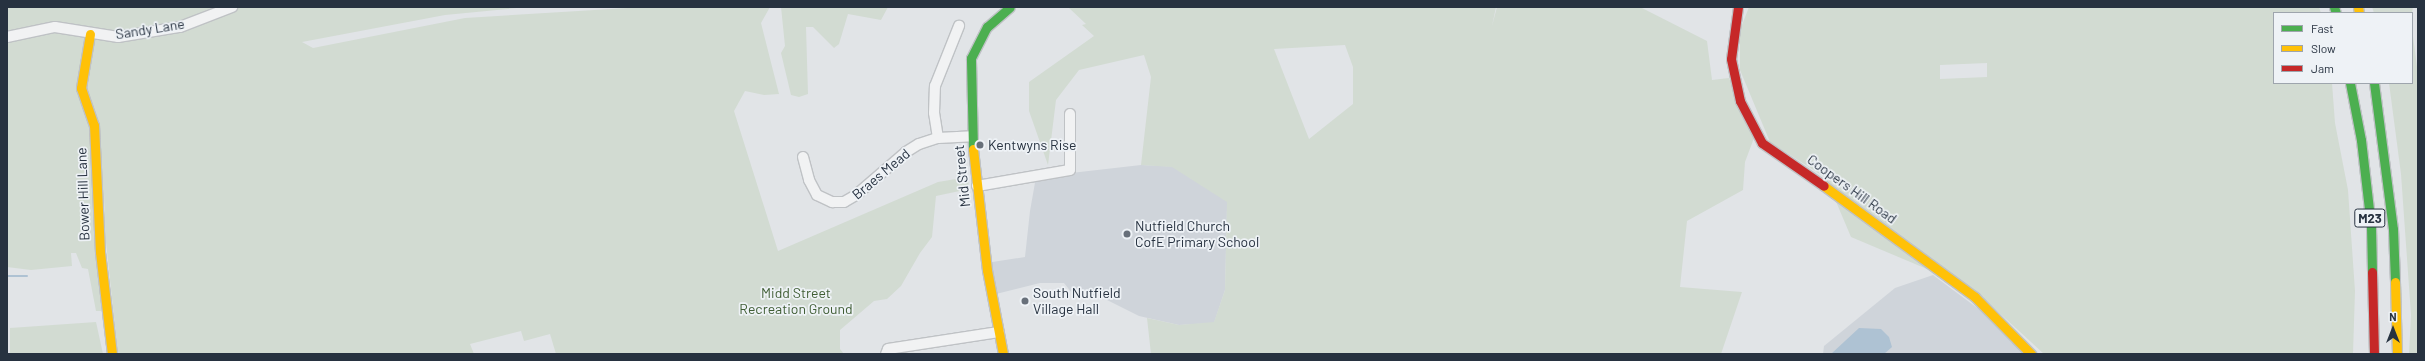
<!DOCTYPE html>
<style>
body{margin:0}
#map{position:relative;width:2425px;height:361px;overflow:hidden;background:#e1e4e7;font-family:Barlow,sans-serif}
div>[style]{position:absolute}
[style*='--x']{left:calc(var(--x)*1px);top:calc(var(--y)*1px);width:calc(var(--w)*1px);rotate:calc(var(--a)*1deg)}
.built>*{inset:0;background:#cfd4da}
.green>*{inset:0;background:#d2dbd2}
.water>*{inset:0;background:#aec2d3}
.stream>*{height:2.5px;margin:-1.25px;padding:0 1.25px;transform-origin:1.25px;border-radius:1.25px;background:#aec2d3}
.roads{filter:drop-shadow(1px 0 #bfc2c5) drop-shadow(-1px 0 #bfc2c5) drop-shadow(0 1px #bfc2c5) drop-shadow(0 -1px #bfc2c5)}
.street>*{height:10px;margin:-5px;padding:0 5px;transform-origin:5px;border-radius:5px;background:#f1f2f3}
.fast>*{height:9px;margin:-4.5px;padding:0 4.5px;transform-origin:4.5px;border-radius:4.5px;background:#4caf50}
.slow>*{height:9px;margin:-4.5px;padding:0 4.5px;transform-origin:4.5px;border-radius:4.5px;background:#ffc107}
.jam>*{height:9px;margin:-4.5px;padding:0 4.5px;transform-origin:4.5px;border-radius:4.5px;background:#c62828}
.dots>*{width:11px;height:11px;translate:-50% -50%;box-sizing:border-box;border:2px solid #eef2f6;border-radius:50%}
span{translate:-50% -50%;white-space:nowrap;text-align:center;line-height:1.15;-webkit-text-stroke:3.5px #eef2f6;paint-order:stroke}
.shield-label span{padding:1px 3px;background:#eef2f6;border:1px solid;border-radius:3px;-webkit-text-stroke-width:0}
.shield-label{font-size:13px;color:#273240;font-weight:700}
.street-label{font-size:14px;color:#273240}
.poi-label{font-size:14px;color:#273240}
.left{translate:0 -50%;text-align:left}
.park-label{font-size:14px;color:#3f5d34}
.frame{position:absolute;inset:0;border:8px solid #273240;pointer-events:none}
.legend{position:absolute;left:2273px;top:12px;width:140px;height:72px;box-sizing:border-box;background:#eef2f6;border:1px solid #9ea5ad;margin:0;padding:5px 7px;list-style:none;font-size:12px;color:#273240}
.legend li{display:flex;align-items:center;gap:8px;height:20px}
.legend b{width:20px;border:1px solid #9ea5ad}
.north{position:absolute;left:2373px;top:309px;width:40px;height:40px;-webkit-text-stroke:3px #eef2f6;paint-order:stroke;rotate:0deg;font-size:11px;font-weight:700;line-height:16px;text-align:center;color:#273240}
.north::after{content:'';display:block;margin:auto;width:14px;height:18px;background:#273240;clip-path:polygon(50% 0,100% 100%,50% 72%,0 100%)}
</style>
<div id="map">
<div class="built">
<i style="clip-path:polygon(1141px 165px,1228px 169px,1225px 290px,1214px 323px,1179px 325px,1139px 316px,1099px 296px,1072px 293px,1064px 283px,1040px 283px,992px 295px,986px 263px,1025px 257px,1030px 211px,1036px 177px)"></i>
<i style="clip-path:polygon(1933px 275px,1992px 319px,2026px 354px,1823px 354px,1824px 346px,1895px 288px)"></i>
</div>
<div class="green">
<i style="clip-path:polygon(7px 7px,527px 7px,445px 15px,302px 42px,313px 48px,465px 18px,644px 7px,770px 7px,761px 23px,779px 94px,764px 95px,745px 91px,734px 111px,778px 251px,938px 182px,968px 177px,969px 189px,936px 196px,932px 237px,920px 253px,901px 286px,887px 299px,874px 301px,840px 330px,840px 349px,844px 354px,556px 354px,550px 334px,524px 341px,521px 331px,470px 344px,474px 354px,118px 354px,105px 233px,104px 192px,101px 311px,96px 311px,88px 269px,82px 268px,76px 253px,71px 253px,72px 266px,31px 270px,7px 267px)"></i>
<i style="clip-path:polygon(781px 7px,888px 7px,881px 20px,848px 14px,839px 44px,834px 48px,813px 27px,806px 27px,808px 94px,799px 97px,791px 95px,781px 53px,785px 46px)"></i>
<i style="clip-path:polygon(evenodd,1068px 7px,1496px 7px,1492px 26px,1497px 7px,1640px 7px,1707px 41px,1712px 80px,1729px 78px,1754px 138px,1745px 162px,1743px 190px,1687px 221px,1680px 287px,1742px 292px,1721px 354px,1151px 354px,1147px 318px,1179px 325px,1214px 322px,1225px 290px,1227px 202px,1172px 167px,1141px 165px,1151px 77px,1144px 55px,1079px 70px,1056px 100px,1048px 165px,1029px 111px,1029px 82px,1094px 36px,1082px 25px,1086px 24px,1068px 7px,1345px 45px,1353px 67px,1353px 104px,1309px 139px,1274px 49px,1345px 45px)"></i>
<i style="clip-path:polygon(evenodd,1749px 7px,2319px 7px,2321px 13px,2274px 13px,2274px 83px,2332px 83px,2335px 123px,2348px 190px,2355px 291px,2353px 354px,2044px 354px,1972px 288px,1851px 237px,1826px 178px,1770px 142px,1740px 70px,1740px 30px,1749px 7px,1987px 63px,1987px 77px,1940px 79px,1940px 65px,1987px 63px)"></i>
<i style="clip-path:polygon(2372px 7px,2413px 7px,2412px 13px,2374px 13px)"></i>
<i style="clip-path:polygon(2412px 29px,2418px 74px,2418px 354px,2409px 354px,2411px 315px,2401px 174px,2389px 83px,2412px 83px)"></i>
<i style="clip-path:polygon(96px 322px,103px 354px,10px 354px,10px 328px)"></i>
</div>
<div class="water">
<i style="clip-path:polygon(1859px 328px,1881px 329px,1889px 337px,1892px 347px,1884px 354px,1831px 354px)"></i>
</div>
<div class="stream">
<i style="--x:7;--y:276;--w:20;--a:0"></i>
</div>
<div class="roads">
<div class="street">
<i style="--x:7;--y:37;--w:49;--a:-11.8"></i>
<i style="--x:55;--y:27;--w:64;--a:9"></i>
<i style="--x:118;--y:37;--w:63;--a:-9.2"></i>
<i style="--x:180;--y:27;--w:56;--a:-21"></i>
<i style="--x:938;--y:138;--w:25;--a:-99"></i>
<i style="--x:934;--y:113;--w:27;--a:-88"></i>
<i style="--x:935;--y:86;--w:65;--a:-68.2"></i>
<i style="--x:803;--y:157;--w:24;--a:75"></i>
<i style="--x:809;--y:180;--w:17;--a:62"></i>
<i style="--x:817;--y:195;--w:17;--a:25"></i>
<i style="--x:832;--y:202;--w:12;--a:0"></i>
<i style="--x:844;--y:202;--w:14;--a:-30"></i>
<i style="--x:856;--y:195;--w:66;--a:-40.7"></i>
<i style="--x:906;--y:152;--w:15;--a:-32"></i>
<i style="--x:919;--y:144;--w:20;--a:-18"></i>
<i style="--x:938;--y:138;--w:34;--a:-3"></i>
<i style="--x:977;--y:186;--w:94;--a:-9.8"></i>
<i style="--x:1070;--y:170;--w:56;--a:-90"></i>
<i style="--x:886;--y:354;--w:5;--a:-68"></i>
<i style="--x:888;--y:349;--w:112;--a:-8.7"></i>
</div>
<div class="fast">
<i style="--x:2334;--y:7;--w:6;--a:72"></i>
<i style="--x:2350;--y:83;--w:58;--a:79.1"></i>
<i style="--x:2361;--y:140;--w:88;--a:83.4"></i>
<i style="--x:2371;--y:227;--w:45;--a:88.7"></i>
<i style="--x:2374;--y:83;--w:147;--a:82.6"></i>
<i style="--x:2393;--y:229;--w:53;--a:87.8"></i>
<i style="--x:973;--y:149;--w:91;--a:-91.3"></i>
<i style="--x:971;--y:58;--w:35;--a:-63"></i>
<i style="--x:987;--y:27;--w:30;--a:-41"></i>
</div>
<div class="slow">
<i style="--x:2358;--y:7;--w:6;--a:81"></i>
<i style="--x:90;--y:34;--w:55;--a:99.5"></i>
<i style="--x:81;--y:88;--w:39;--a:71"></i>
<i style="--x:94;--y:125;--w:127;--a:87.3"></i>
<i style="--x:100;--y:252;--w:103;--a:83.3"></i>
<i style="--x:973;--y:149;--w:122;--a:83.4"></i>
<i style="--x:987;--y:270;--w:86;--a:79.2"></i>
<i style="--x:1824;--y:186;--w:187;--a:36.3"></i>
<i style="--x:1975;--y:297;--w:80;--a:45.5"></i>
<i style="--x:2395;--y:282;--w:72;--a:88.4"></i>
</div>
<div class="jam">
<i style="--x:1738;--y:7;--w:52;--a:97.7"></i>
<i style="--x:1731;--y:59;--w:43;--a:77.9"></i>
<i style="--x:1740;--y:101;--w:47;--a:62.4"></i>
<i style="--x:1762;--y:143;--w:75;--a:34.7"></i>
<i style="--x:2372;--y:272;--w:82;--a:88.6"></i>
</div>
</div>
<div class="dots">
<i style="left:980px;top:145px;background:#68707a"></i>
<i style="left:1127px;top:234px;background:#68707a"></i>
<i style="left:1025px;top:301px;background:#68707a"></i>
</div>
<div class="shield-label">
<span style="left:2370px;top:218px">M23</span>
</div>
<div class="street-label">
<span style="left:150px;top:29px;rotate:-9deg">Sandy Lane</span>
<span style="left:881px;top:174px;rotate:-40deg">Braes Mead</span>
<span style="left:962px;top:176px;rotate:-96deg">Mid Street</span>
<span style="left:1852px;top:189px;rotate:36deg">Coopers Hill Road</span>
<span style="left:83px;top:194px;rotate:-92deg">Bower Hill Lane</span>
</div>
<div class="poi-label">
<span class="left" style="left:988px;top:145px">Kentwyns Rise</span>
<span class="left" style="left:1135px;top:234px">Nutfield Church<br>CofE Primary School</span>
<span class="left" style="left:1033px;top:301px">South Nutfield<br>Village Hall</span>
</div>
<div class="park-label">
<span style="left:796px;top:301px">Midd Street<br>Recreation Ground</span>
</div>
<div class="frame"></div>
<ul class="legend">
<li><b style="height:5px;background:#4caf50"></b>Fast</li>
<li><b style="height:5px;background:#ffc107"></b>Slow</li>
<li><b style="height:5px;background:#c62828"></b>Jam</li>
</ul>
<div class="north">N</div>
</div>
